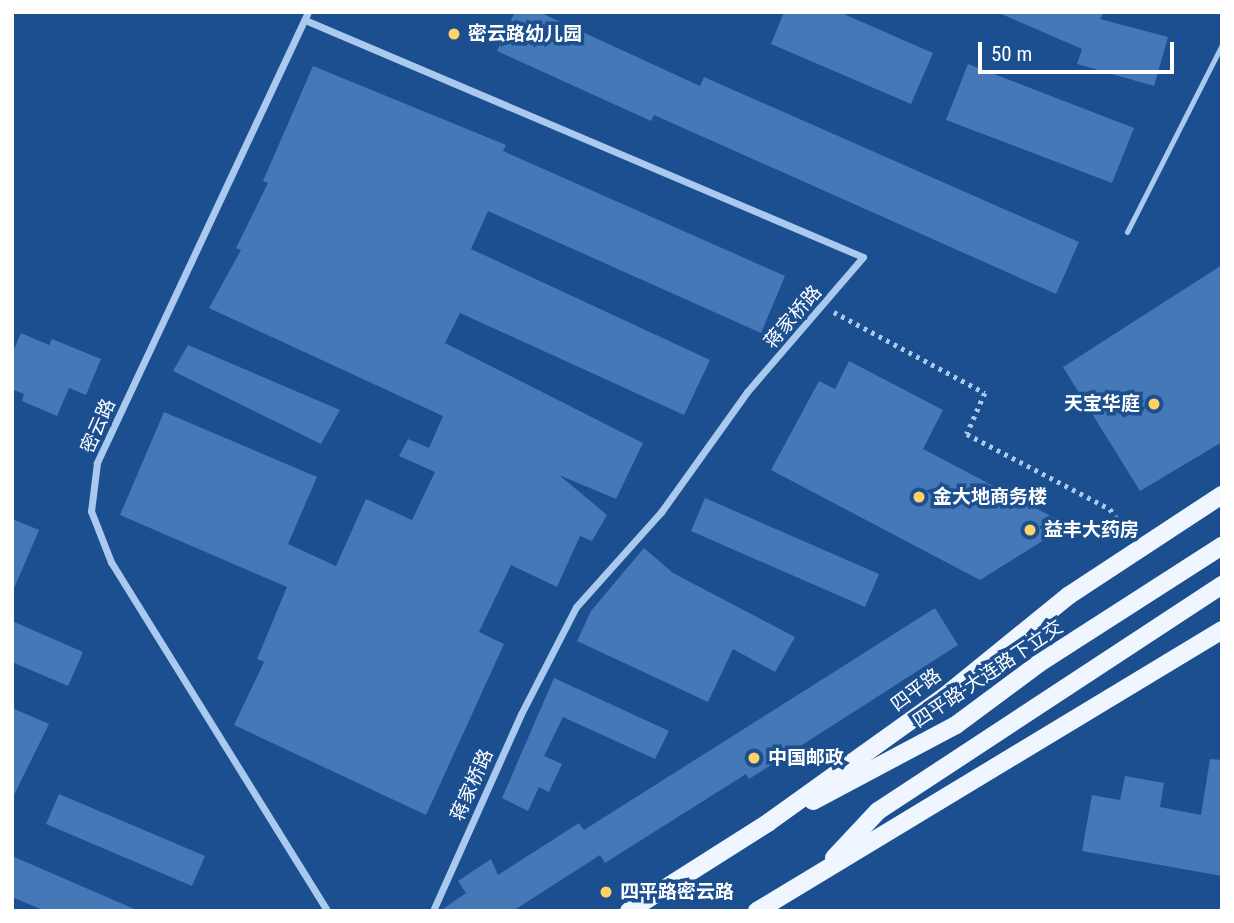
<!DOCTYPE html>
<meta charset="utf-8">
<style>
body{margin:0}
#map{position:relative;width:1234px;height:923px;overflow:hidden;background:#1b4f8f;font-family:"Roboto Condensed","Noto Sans SC",sans-serif}
div>[style]{position:absolute}
[style*='--x']{left:calc(var(--x)*1px);top:calc(var(--y)*1px);width:calc(var(--w)*1px);rotate:calc(var(--a)*1deg)}
.building>*{inset:0;background:#4478b7}
.path>*{height:4.5px;margin-top:-2.25px;transform-origin:0;background:repeating-linear-gradient(90deg,#a9c9ee 0 3.5px,transparent 0 8.5px)}
.service>*{height:5px;margin:-2.5px;padding:0 2.5px;transform-origin:2.5px;border-radius:2.5px;background:#a9c9ee}
.minor>*{height:7px;margin:-3.5px;padding:0 3.5px;transform-origin:3.5px;border-radius:3.5px;background:#a9c9ee}
.primary>*{height:18px;margin:-9px;padding:0 9px;transform-origin:9px;border-radius:9px;background:#f0f6ff}
.dots>*{width:19px;height:19px;translate:-50% -50%;box-sizing:border-box;border:4px solid #1b4f8f;border-radius:50%}
span{translate:-50% -50%;white-space:nowrap;text-align:center;line-height:1.15;-webkit-text-stroke:7px #1b4f8f;paint-order:stroke}
.poi-label{font-size:19px;color:#fff;font-weight:700}
.left{translate:0 -50%;text-align:left}
.right{translate:-100% -50%;text-align:right}
.street-label{font-size:19px;color:#fff}
.frame{position:absolute;inset:0;border:14px solid #fff;pointer-events:none}
.scale{position:absolute;left:978px;top:42px;width:196px;height:32px;box-sizing:border-box;border:4px solid #fff;border-top:0;padding-left:9px;font-size:21px;line-height:24px;white-space:nowrap;color:#fff;-webkit-text-stroke:5px #1b4f8f;paint-order:stroke}
</style>
<div id="map">
<div class="building">
<i style="clip-path:polygon(515px 12px,539px 12px,700px 86px,704px 77px,1079px 242px,1056px 294px,654px 115px,651px 121px,497px 51px)"></i>
<i style="clip-path:polygon(784px 12px,839px 12px,933px 53px,911px 104px,771px 44px)"></i>
<i style="clip-path:polygon(997px 12px,1104px 12px,1100px 19px,1168px 37px,1154px 86px,1077px 64px,1082px 49px)"></i>
<i style="clip-path:polygon(968px 64px,1134px 128px,1112px 183px,946px 120px)"></i>
<i style="clip-path:polygon(313px 66px,506px 145px,503px 151px,785px 276px,761px 333px,488px 211px,471px 249px,710px 360px,684px 415px,460px 313px,445px 343px,643px 443px,616px 499px,559px 475px,607px 515px,592px 541px,580px 536px,557px 587px,511px 565px,479px 632px,504px 644px,426px 815px,234px 725px,264px 662px,257px 659px,287px 587px,120px 515px,164px 412px,317px 477px,288px 544px,336px 566px,366px 499px,412px 520px,435px 472px,399px 456px,408px 439px,429px 448px,443px 416px,209px 308px,241px 250px,236px 248px,268px 183px,263px 181px)"></i>
<i style="clip-path:polygon(1222px 265px,1222px 442px,1140px 491px,1063px 367px)"></i>
<i style="clip-path:polygon(21px 333px,49px 345px,52px 339px,101px 359px,86px 395px,69px 388px,57px 416px,22px 401px,24px 394px,12px 389px,12px 354px)"></i>
<i style="clip-path:polygon(188px 345px,340px 410px,321px 444px,173px 371px)"></i>
<i style="clip-path:polygon(849px 361px,943px 410px,923px 449px,1068px 525px,980px 580px,771px 470px,819px 381px,835px 389px)"></i>
<i style="clip-path:polygon(705px 498px,879px 574px,865px 607px,691px 531px)"></i>
<i style="clip-path:polygon(12px 519px,39px 530px,12px 593px)"></i>
<i style="clip-path:polygon(644px 548px,673px 573px,795px 637px,775px 672px,733px 649px,708px 702px,577px 641px,591px 611px)"></i>
<i style="clip-path:polygon(935px 608px,958px 645px,749px 779px,746px 774px,605px 863px,600px 855px,513px 911px,440px 911px,466px 893px,458px 881px,491px 859px,498px 875px,579px 823px,584px 830px)"></i>
<i style="clip-path:polygon(12px 621px,83px 652px,68px 686px,12px 662px)"></i>
<i style="clip-path:polygon(554px 678px,669px 731px,655px 759px,563px 717px,544px 756px,562px 764px,549px 792px,539px 787px,528px 811px,502px 798px)"></i>
<i style="clip-path:polygon(12px 708px,49px 724px,12px 799px)"></i>
<i style="clip-path:polygon(1210px 759px,1222px 760px,1222px 876px,1082px 851px,1092px 795px,1120px 800px,1125px 776px,1164px 783px,1160px 807px,1201px 815px)"></i>
<i style="clip-path:polygon(59px 794px,205px 856px,192px 886px,46px 824px)"></i>
<i style="clip-path:polygon(12px 856px,139px 911px,45px 911px,12px 897px)"></i>
</div>
<div class="path">
<i style="--x:834;--y:312;--w:171;--a:28.2"></i>
<i style="--x:985;--y:393;--w:45;--a:113.7"></i>
<i style="--x:967;--y:434;--w:161;--a:27.7"></i>
<i style="--x:1110;--y:509;--w:32;--a:55"></i>
</div>
<div class="service">
<i style="--x:1127;--y:232;--w:210;--a:-63.1"></i>
</div>
<div class="minor">
<i style="--x:308;--y:12;--w:498;--a:115.1"></i>
<i style="--x:97;--y:463;--w:48;--a:97.1"></i>
<i style="--x:91;--y:511;--w:55;--a:68.6"></i>
<i style="--x:111;--y:562;--w:410;--a:58.2"></i>
<i style="--x:305;--y:20;--w:606;--a:23.01"></i>
<i style="--x:863;--y:257;--w:178;--a:130.7"></i>
<i style="--x:747;--y:392;--w:148;--a:125.6"></i>
<i style="--x:661;--y:512;--w:127;--a:131.8"></i>
<i style="--x:576;--y:607;--w:120;--a:117.2"></i>
<i style="--x:521;--y:714;--w:216;--a:114.1"></i>
</div>
<div class="primary">
<i style="--x:813;--y:801;--w:162;--a:-28"></i>
<i style="--x:956;--y:725;--w:102;--a:-36.6"></i>
<i style="--x:1038;--y:664;--w:219;--a:-32.7"></i>
<i style="--x:834;--y:858;--w:64;--a:-46.9"></i>
<i style="--x:878;--y:811;--w:412;--a:-33.3"></i>
<i style="--x:629;--y:911;--w:166;--a:-32.4"></i>
<i style="--x:769;--y:822;--w:216;--a:-35.6"></i>
<i style="--x:945;--y:696;--w:159;--a:-39.1"></i>
<i style="--x:1068;--y:596;--w:184;--a:-33.3"></i>
<i style="--x:757;--y:911;--w:543;--a:-31.14"></i>
</div>
<div class="dots">
<i style="left:454px;top:34px;background:#ffd166"></i>
<i style="left:1154px;top:404px;background:#ffd166"></i>
<i style="left:919px;top:497px;background:#ffd166"></i>
<i style="left:1030px;top:530px;background:#ffd166"></i>
<i style="left:754px;top:758px;background:#ffd166"></i>
<i style="left:606px;top:892px;background:#ffd166"></i>
</div>
<div class="poi-label">
<span class="left" style="left:468px;top:34px">密云路幼儿园</span>
<span class="right" style="left:1140px;top:404px">天宝华庭</span>
<span class="left" style="left:933px;top:497px">金大地商务楼</span>
<span class="left" style="left:1044px;top:530px">益丰大药房</span>
<span class="left" style="left:768px;top:758px">中国邮政</span>
<span class="left" style="left:620px;top:892px">四平路密云路</span>
</div>
<div class="street-label">
<span style="left:793px;top:317px;rotate:-49deg">蒋家桥路</span>
<span style="left:98px;top:426px;rotate:-66deg">密云路</span>
<span style="left:988px;top:674px;rotate:-34deg">四平路-大连路下立交</span>
<span style="left:916px;top:690px;rotate:-37deg">四平路</span>
<span style="left:472px;top:785px;rotate:-66deg">蒋家桥路</span>
</div>
<div class="frame"></div>
<div class="scale">50 m</div>
</div>
